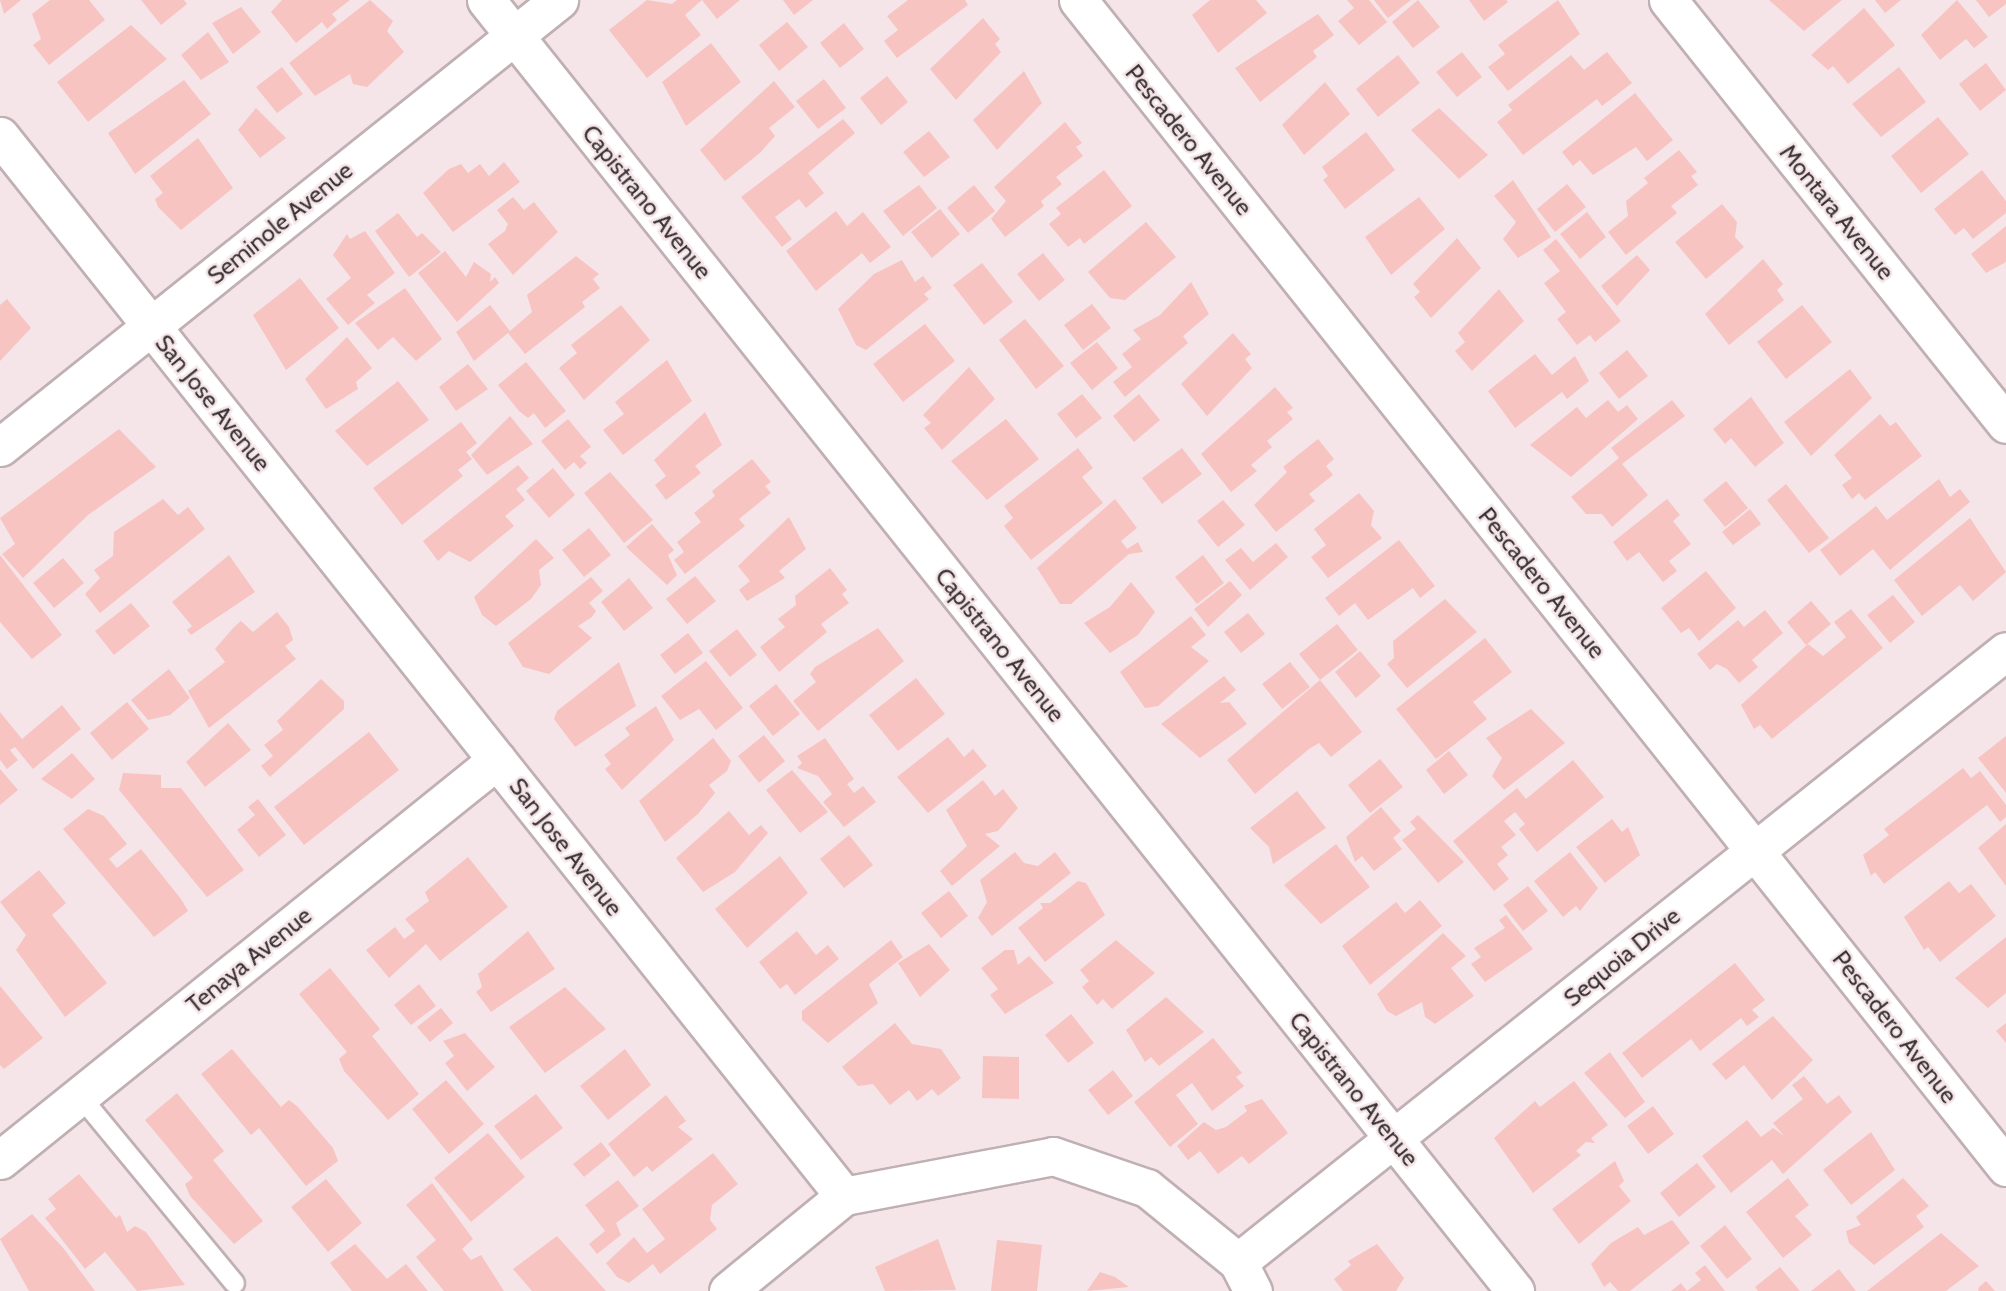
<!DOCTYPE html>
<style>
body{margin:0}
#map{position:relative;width:2006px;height:1291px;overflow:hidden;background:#f5e5e9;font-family:Cabin,sans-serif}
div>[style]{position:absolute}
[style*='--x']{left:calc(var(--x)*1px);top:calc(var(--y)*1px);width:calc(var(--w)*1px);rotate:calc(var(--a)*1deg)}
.building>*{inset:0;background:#f7c4c1}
.roads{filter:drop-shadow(2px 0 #c0b0b4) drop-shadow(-2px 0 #c0b0b4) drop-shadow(0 2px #c0b0b4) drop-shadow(0 -2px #c0b0b4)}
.lane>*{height:19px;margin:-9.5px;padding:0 9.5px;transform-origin:9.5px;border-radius:9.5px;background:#fff}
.street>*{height:37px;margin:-18.5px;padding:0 18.5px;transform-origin:18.5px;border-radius:18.5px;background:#fff}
span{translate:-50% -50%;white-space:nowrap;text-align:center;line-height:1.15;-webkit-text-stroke:5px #f5e5e9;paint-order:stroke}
.street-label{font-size:24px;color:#383233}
</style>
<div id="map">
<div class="building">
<i style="clip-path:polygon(0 0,21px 0,4px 14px)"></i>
<i style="clip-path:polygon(50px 0,89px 0,105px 20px,49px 65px,33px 45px,41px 39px,32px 14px)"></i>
<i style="clip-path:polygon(141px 0,184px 0,187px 4px,161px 25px)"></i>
<i style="clip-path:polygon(282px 0,350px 0,332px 14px,337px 20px,327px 29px,322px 22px,296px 43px,271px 12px)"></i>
<i style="clip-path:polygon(370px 0,393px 21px,387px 31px,404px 52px,367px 87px,353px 84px,350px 74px,315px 96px,289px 63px)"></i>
<i style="clip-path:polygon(647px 0,672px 4px,677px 0,740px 0,717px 19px,702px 0,685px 15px,701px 35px,647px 78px,609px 30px)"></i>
<i style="clip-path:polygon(783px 0,813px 0,794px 15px)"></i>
<i style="clip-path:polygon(908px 0,965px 0,968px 5px,897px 58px,884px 41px,898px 30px,887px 16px)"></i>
<i style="clip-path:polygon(1210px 0,1256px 0,1267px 13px,1218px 53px,1192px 15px)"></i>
<i style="clip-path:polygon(1347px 0,1369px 0,1387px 22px,1359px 45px,1338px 21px,1354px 8px)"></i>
<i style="clip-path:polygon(1374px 0,1411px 0,1388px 18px)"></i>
<i style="clip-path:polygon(1418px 0,1440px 27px,1413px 48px,1392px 22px)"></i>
<i style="clip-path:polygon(1469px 0,1506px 0,1508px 2px,1484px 21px)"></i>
<i style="clip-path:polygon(1558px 0,1580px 34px,1508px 91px,1488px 67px,1505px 54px,1498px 45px)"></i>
<i style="clip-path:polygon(1769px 0,1842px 0,1804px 31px)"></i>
<i style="clip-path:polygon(1875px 0,1901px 0,1885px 13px)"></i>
<i style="clip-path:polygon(1957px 0,1988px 37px,1974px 48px,1966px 39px,1940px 60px,1921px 35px)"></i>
<i style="clip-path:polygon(1976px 0,2006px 0,2006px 4px,1989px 17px)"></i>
<i style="clip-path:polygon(241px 7px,261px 32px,233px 54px,212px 23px)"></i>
<i style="clip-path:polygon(1864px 8px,1895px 45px,1848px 84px,1833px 66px,1828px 70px,1811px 55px)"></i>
<i style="clip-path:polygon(1318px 14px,1334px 35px,1313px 51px,1317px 57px,1260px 102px,1235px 68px)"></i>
<i style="clip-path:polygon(983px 18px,1000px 39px,995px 44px,1001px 52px,956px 100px,930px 69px)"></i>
<i style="clip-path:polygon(787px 22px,808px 47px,779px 71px,759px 45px)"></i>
<i style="clip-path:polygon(844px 23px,864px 49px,840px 68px,820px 43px)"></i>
<i style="clip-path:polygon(131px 25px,167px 59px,88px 122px,57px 82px)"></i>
<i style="clip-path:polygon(208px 32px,229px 62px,201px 80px,181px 55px)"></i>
<i style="clip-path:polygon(711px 43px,741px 82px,686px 126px,662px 82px)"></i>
<i style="clip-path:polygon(1462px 52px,1482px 77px,1457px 97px,1436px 72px)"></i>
<i style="clip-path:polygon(1607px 52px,1632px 83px,1602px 106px,1597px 99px,1523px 155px,1497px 122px,1512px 110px,1508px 105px,1571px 55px,1584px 70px)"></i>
<i style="clip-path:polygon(1398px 55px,1420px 83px,1378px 117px,1356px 89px)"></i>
<i style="clip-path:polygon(1986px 63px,2006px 90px,1980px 111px,1959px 84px)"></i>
<i style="clip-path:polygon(282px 67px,303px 94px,277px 113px,256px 87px)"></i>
<i style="clip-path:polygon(1899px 67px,1926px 102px,1881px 137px,1852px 104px)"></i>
<i style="clip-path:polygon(1024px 71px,1042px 103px,997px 150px,973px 120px)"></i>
<i style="clip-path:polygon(887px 76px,908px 102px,881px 125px,860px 98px)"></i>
<i style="clip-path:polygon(824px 79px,846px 108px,818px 129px,796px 101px)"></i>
<i style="clip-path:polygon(184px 80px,211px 114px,135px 174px,108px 133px)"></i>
<i style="clip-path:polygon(774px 81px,795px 107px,769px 128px,775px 136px,761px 152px,725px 181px,700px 150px)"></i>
<i style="clip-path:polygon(1325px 82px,1350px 114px,1304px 155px,1282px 125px)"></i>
<i style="clip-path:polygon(1635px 93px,1673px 140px,1647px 161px,1636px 147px,1593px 175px,1580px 160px,1573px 166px,1562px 152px)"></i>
<i style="clip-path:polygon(256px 108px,286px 138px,260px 158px,238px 130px)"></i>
<i style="clip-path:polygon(1439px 108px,1488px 155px,1459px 179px,1411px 130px)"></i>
<i style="clip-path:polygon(1938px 117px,1969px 154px,1921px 193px,1891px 156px)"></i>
<i style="clip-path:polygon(843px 119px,855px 133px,808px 173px,824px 193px,806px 208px,799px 199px,775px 217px,792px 239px,782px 247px,741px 197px)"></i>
<i style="clip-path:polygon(1065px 122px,1082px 143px,1076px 147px,1083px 156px,1056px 177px,1062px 184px,1041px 201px,1044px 206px,1005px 237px,991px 219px,1006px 201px,994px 187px)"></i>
<i style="clip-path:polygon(929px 131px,950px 157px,924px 177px,903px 152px)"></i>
<i style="clip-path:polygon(1366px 132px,1395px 170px,1345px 209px,1323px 180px,1328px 176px,1322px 167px)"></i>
<i style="clip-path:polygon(198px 138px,233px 188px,181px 230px,158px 207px,155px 199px,163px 193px,150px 176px)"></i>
<i style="clip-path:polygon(1679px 150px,1697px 172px,1691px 176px,1698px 185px,1671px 206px,1677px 213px,1626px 255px,1608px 232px,1628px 216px,1626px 201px,1648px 183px,1644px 178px)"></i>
<i style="clip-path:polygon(504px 162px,520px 182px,453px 232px,423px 193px,449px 169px,461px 164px,468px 173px,480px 164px,489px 176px)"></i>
<i style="clip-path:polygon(1104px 170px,1132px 206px,1084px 244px,1080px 238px,1068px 247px,1049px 224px,1061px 214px,1056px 208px)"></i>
<i style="clip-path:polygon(1982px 170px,2006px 201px,2006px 213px,1973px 239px,1964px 228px,1955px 235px,1934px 209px)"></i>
<i style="clip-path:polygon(1513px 180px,1551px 237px,1518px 258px,1503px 239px,1516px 222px,1494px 196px)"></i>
<i style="clip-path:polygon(1567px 184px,1586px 207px,1555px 232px,1537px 209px)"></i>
<i style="clip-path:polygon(919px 185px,937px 208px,903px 236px,883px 211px)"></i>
<i style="clip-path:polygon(974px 185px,995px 211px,968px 233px,947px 208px)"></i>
<i style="clip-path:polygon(513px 197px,524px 210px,534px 202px,558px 232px,513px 275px,488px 244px,505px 231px,508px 224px,497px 210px)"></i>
<i style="clip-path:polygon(1419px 197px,1445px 229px,1391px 275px,1365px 237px)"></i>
<i style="clip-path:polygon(1722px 204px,1737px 222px,1735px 237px,1744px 247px,1706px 279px,1675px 242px)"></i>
<i style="clip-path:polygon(940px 209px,960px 234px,932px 258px,911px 232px)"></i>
<i style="clip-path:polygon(836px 211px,847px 226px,863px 212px,891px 247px,870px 263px,862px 253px,816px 291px,786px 251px)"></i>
<i style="clip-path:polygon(1587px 212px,1606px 237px,1580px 259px,1560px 234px)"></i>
<i style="clip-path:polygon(398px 213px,417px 237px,422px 233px,441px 252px,409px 277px,375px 231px)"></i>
<i style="clip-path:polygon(1146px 222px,1176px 257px,1125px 300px,1110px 298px,1088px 272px)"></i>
<i style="clip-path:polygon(2006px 226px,2006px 262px,1986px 273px,1971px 254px)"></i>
<i style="clip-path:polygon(365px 231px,395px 273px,367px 295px,375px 303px,348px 325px,326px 299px,351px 278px,333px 255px,347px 234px,350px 239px)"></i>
<i style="clip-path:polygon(1457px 238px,1481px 268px,1431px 318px,1414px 297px,1420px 292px,1413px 284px)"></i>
<i style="clip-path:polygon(1556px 239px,1621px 321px,1595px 342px,1590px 335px,1577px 345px,1557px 319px,1566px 312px,1544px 283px,1560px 271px,1543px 250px)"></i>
<i style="clip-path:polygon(445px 251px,466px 277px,474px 262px,491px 274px,490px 282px,495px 277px,499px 283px,457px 322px,418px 273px)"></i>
<i style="clip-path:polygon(1043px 253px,1065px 280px,1039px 301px,1017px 274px)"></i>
<i style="clip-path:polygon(1637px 255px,1650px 270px,1617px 306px,1601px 286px)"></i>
<i style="clip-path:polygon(576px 256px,599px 274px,593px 279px,600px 288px,582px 302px,585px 307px,525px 354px,508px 333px,474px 361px,456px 332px,490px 305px,510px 331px,532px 312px,527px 295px)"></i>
<i style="clip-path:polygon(1763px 259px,1783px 284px,1777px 290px,1784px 300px,1729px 345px,1705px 314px)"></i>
<i style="clip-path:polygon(902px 260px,915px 282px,923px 276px,932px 288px,924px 294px,929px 299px,866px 350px,856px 345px,838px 309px,874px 274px)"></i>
<i style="clip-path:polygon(982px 263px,1013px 302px,984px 325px,953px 285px)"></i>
<i style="clip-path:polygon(300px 278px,339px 328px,286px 370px,253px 315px)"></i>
<i style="clip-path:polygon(1191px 282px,1209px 314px,1183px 336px,1188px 343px,1125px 397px,1113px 382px,1132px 367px,1122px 354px,1141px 339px,1133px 330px,1160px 315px)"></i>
<i style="clip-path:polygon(405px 288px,442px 339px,416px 361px,393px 337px,378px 350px,355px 323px)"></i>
<i style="clip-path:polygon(1499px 289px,1524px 321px,1472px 371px,1455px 351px,1465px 342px,1458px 333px)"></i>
<i style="clip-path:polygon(7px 299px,31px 328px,0 361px,0 305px)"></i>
<i style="clip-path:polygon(1092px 304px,1111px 328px,1083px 350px,1064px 325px)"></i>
<i style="clip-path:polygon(621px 305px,650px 340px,584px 400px,559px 368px,577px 353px,571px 345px)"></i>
<i style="clip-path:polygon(1802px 305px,1832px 342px,1786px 379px,1757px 342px)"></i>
<i style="clip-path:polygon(1025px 319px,1064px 366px,1036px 389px,999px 340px)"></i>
<i style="clip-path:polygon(925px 324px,955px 361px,903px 402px,873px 364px)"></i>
<i style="clip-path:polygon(1233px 333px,1251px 354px,1245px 359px,1252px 368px,1207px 416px,1181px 384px)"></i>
<i style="clip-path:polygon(347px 337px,372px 368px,356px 382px,358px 389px,326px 409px,305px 379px)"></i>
<i style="clip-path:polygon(1097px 342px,1118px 368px,1092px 390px,1070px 363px)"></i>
<i style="clip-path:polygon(1627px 350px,1648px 376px,1619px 399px,1599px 373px)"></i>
<i style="clip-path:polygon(1535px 354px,1552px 375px,1575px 356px,1589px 381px,1567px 399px,1562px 392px,1515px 428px,1488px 391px)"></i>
<i style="clip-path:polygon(667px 360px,692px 401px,623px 455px,603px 430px,624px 414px,615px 402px)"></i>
<i style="clip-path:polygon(526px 362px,566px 411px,545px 428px,534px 413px,528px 418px,519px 411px,498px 385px)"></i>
<i style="clip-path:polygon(468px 364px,488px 389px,456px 411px,439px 387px)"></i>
<i style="clip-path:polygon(969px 367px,995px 399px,942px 450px,924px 428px,931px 423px,923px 415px)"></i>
<i style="clip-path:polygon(1850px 369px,1872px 398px,1811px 456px,1784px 422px)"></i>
<i style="clip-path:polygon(398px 381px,429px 420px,367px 466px,335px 431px)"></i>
<i style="clip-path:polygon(1275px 387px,1293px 408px,1287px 412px,1293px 419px,1267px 441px,1272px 447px,1251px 465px,1257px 471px,1231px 492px,1201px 454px)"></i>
<i style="clip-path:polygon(1082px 394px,1102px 418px,1076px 438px,1057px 414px)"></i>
<i style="clip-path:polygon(1139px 394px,1160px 420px,1134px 442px,1113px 416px)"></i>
<i style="clip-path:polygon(1751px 397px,1784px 443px,1755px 467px,1731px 438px,1725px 444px,1713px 429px)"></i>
<i style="clip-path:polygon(1608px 400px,1618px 412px,1627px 405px,1638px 419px,1571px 477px,1530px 445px,1577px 407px,1586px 418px)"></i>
<i style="clip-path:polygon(1672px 400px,1685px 416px,1622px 464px,1648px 495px,1612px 527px,1602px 514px,1586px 514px,1571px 497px,1619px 458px,1611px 448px)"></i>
<i style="clip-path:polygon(705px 412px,722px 445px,695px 466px,701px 473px,666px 500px,655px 485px,666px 476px,654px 460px)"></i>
<i style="clip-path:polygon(1880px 414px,1890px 426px,1896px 422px,1922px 456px,1865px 500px,1859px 493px,1852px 499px,1842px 485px,1852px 478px,1834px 455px)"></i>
<i style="clip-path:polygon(510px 416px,533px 444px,487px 475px,471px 455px)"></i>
<i style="clip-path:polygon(568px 419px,591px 447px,580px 456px,587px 463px,580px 469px,574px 462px,565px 470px,541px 441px)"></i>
<i style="clip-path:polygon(1006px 419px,1039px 459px,987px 500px,951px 461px)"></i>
<i style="clip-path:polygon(461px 422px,477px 443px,466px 452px,472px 459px,458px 470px,463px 476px,402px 525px,373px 488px)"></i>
<i style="clip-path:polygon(119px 429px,156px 467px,88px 515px,23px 578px,2px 554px,15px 544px,0 518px)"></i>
<i style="clip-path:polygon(1318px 439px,1334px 459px,1326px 466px,1333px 475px,1309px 494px,1315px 501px,1276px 532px,1254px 505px,1287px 472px,1283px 467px)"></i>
<i style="clip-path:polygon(1078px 448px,1093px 468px,1082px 477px,1103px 503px,1031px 560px,1004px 526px,1013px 518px,1004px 506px)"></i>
<i style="clip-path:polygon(1182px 448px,1202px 474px,1162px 504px,1142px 478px)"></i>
<i style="clip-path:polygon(752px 459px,771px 482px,765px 486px,771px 493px,739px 519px,745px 526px,685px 574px,674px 560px,684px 552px,677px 542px,701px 522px,694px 513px,715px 496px,712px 491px)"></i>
<i style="clip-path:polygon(518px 465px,529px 478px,516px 489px,525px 500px,505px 516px,514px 526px,470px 562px,449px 551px,438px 561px,423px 541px)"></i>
<i style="clip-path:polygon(553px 468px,575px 495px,549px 518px,526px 491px)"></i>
<i style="clip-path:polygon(610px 472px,653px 520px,624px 543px,584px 493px)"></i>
<i style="clip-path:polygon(1939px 479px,1950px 497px,1960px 489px,1970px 502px,1890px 570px,1873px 549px,1840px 576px,1820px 550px,1876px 506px,1887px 520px)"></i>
<i style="clip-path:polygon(1726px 481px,1748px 508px,1725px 527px,1703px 500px)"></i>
<i style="clip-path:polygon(1786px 484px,1829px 538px,1809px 553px,1767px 500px)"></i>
<i style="clip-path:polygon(1359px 493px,1374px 511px,1371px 525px,1382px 538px,1328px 578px,1311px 557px,1326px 545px,1314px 529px)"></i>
<i style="clip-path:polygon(163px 499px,178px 515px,188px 507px,205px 529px,100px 613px,85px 594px,100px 578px,94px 570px,113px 556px,114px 532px)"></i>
<i style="clip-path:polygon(1115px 499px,1137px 528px,1121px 541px,1127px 549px,1138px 542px,1143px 552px,1129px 554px,1071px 604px,1060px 604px,1037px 568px)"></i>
<i style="clip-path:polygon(1667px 499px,1680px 515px,1673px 521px,1691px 544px,1669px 561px,1677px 571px,1663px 582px,1639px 552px,1627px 561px,1613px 542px)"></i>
<i style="clip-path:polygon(1223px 500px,1245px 525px,1218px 547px,1197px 521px)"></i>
<i style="clip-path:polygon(1750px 509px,1761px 524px,1733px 545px,1722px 532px)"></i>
<i style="clip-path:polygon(789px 517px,806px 549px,779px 571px,785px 578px,747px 601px,739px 590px,750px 581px,738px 566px)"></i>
<i style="clip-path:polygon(1970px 518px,2006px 572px,1973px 601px,1960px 585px,1922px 616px,1894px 580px)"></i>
<i style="clip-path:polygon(652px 524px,674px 550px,668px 555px,677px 575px,667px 585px,626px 547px)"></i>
<i style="clip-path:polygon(589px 528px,611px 555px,584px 577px,562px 550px)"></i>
<i style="clip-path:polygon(536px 539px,554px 558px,539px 570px,541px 585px,531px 599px,496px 626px,482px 615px,474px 597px)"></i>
<i style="clip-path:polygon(1399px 540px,1435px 586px,1420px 598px,1413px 588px,1368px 620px,1355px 603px,1339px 616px,1325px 598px)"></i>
<i style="clip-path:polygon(1276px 543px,1288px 557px,1250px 590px,1225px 560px,1241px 548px,1253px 562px)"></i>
<i style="clip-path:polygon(0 555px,62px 635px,32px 659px,0 622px)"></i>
<i style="clip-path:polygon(229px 555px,255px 592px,191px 635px,187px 630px,192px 626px,172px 602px)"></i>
<i style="clip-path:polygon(1203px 555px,1224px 583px,1197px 604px,1175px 577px)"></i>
<i style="clip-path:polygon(63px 558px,84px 583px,54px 608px,33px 583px)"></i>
<i style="clip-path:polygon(830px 568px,847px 590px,842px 594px,849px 603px,821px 624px,827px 632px,779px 672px,760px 647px,785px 627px,778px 619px,796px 605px,795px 596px)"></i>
<i style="clip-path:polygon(1706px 571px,1736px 608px,1699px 641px,1689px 628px,1681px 633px,1661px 608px)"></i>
<i style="clip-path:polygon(695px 576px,716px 601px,687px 624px,666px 599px)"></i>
<i style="clip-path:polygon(591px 577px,603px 591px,589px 603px,596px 611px,592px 617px,578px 626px,592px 638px,549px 674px,523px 667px,508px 643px)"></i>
<i style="clip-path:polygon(629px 578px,653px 608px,624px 631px,601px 602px)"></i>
<i style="clip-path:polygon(1230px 581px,1242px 595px,1208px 627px,1194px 609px)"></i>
<i style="clip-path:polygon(1131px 582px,1155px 612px,1138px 635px,1110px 653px,1084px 623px,1110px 607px)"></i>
<i style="clip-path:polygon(1893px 595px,1915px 622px,1890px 643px,1867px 615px)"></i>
<i style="clip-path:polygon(1445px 599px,1477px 632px,1407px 688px,1387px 664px,1394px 658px,1393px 641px)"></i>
<i style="clip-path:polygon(1811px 601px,1831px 624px,1806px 645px,1787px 622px)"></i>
<i style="clip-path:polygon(131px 603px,150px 626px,114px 655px,95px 631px)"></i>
<i style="clip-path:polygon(1851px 609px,1883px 648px,1772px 739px,1760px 725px,1754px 729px,1741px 705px,1808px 644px,1823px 656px,1846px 637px,1834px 622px)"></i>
<i style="clip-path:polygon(1765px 610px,1783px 633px,1752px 660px,1758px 667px,1739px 683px,1727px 669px,1717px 664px,1710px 670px,1697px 654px,1738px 620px,1744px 627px)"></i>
<i style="clip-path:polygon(277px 612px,289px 627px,293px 640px,285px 646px,296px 659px,209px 728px,188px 691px,225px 662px,215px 649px,234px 627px,241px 621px,253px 632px)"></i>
<i style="clip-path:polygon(1248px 613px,1265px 634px,1241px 653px,1224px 632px)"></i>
<i style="clip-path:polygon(1191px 616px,1206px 635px,1191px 647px,1209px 661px,1158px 706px,1145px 708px,1120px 672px)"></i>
<i style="clip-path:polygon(1337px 624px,1358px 650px,1320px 680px,1299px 654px)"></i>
<i style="clip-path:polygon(878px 628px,904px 661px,818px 731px,793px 701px,816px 682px,810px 674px,815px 667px)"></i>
<i style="clip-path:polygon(737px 629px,757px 655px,730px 677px,709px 651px)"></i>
<i style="clip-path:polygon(688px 633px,703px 653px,675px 674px,660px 655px)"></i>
<i style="clip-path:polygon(1485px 638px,1512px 672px,1473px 702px,1487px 719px,1436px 759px,1396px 709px)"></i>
<i style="clip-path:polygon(1360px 651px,1381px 676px,1356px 698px,1335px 672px)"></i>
<i style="clip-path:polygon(706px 661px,743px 708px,716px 730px,699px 709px,680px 720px,661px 696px)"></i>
<i style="clip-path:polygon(619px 662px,636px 706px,575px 747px,554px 719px,557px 711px)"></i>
<i style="clip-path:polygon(1290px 662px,1310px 687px,1282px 709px,1262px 684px)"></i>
<i style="clip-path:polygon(169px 669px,190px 698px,170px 715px,148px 720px,131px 700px)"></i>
<i style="clip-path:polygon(1224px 676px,1236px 690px,1220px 703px,1229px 702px,1247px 724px,1200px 758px,1161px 724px)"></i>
<i style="clip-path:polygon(916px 678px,945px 714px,898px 751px,869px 715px)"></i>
<i style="clip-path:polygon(321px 679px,344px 701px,344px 709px,270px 777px,261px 766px,273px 756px,264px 745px,283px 730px,277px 721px)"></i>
<i style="clip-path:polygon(1320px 680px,1362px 732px,1331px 757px,1319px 743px,1309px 749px,1255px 794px,1227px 760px)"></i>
<i style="clip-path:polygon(776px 684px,800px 714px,773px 736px,749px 706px)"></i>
<i style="clip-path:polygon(127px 702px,149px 729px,112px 760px,90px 733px)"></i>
<i style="clip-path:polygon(62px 705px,81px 729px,33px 769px,15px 747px,10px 750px,18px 760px,7px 769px,0 760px,0 712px,22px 739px)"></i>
<i style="clip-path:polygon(656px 706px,674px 740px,622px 790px,605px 769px,611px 764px,604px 755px,630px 735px,625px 728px)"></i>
<i style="clip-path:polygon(1531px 709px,1565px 743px,1504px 790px,1492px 776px,1502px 758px,1486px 738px)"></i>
<i style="clip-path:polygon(228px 723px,251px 750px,205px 787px,186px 762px)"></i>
<i style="clip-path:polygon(369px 732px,399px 770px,304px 845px,274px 807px)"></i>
<i style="clip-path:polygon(764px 735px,785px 761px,759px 783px,738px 756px)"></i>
<i style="clip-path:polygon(2006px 736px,2006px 793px,1978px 758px)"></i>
<i style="clip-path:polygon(948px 737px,964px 757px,973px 749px,987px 766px,928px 813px,897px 777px)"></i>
<i style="clip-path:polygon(713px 738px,731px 761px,727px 771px,709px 785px,715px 793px,698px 814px,665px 842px,639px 801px)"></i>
<i style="clip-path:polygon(825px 738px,854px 779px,847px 784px,854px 793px,863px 786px,876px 802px,844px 827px,823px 802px,832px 794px,818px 776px,797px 768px,802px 763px,797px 756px)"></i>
<i style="clip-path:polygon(1449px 751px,1468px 775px,1444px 794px,1426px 770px)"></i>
<i style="clip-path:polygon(72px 753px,95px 779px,72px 799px,41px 779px)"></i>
<i style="clip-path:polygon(1380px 759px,1403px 787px,1370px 813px,1348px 785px)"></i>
<i style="clip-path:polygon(1573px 760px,1604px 797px,1537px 852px,1519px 829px,1525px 824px,1515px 812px,1504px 821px,1516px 835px,1501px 847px,1508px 855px,1497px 864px,1509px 879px,1494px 891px,1453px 841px,1517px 788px,1526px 799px)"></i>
<i style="clip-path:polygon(1963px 768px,1971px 778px,1980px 771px,2006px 805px,2006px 817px,2000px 822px,1987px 805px,1884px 884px,1875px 872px,1871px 876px,1863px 855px,1889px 835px,1884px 829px)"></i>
<i style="clip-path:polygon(0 769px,18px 790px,0 805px)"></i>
<i style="clip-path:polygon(792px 770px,828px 812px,800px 833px,766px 790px)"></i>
<i style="clip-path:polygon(123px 773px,161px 775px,161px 788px,181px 788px,244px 870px,207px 897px,119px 790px)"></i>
<i style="clip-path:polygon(983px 780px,995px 796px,1003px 789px,1018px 808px,998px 831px,985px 834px,1000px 846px,952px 886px,940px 871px,967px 846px,946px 810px)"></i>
<i style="clip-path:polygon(1297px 791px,1326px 828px,1273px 864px,1269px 847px,1250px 828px)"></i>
<i style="clip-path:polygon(258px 799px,286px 835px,259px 857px,237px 830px,255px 815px,248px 807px)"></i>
<i style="clip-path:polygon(1381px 807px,1401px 831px,1393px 838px,1402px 849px,1374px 871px,1362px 856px,1355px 862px,1346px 837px)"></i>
<i style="clip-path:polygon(88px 809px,104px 816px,127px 844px,109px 859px,117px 868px,141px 849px,181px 899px,188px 911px,154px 937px,63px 829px)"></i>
<i style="clip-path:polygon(729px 811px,749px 835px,761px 825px,768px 833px,735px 872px,703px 892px,676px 858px)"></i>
<i style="clip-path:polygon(1418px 815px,1464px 862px,1438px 883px,1402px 840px,1416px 829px,1410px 822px)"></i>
<i style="clip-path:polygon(1612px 819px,1622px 832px,1628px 827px,1640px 855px,1605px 883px,1576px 847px)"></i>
<i style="clip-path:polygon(2006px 824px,2006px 886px,1978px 848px)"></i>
<i style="clip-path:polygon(849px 835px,873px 865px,844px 888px,820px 859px)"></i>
<i style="clip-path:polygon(1336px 844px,1370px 887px,1321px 924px,1284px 885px)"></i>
<i style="clip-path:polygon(1015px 852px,1024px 863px,1038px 866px,1055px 852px,1071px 873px,992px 936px,978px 918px,987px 902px,980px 880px)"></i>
<i style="clip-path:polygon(1570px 852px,1598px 888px,1580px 911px,1576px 906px,1563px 917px,1534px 881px)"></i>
<i style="clip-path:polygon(780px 856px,808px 893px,747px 948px,715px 909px)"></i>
<i style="clip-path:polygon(468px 857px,508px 907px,440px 961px,426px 944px,389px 978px,366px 950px,395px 927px,404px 939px,415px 931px,405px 919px,429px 901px,425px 892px)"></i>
<i style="clip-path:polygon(39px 870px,66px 903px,52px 915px,107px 983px,65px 1017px,16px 950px,26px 935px,0 902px)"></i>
<i style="clip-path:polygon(1078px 881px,1086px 883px,1105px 915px,1045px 962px,1018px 928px,1043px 908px,1040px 903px,1050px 903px)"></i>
<i style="clip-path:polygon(1949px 881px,1959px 893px,1971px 884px,1996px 916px,1940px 962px,1928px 947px,1924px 950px,1904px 917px)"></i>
<i style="clip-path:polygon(1528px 886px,1548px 911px,1523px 931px,1503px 905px)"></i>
<i style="clip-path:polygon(949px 891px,968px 916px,941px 938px,921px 913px)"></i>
<i style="clip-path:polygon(1420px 900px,1442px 926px,1370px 985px,1342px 946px,1396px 902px,1405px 913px)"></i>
<i style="clip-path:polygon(1506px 915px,1533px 949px,1485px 982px,1471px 964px,1481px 957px,1474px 948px,1505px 928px,1499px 920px)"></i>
<i style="clip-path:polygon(528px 931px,555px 969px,491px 1012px,476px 992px,482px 987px,478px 974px)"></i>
<i style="clip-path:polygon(797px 931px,816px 955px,828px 945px,839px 959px,795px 995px,787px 984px,780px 989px,759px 962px)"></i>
<i style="clip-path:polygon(1443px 933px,1466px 956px,1451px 968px,1474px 996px,1435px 1024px,1425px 1017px,1422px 1002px,1396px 1016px,1387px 1011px,1377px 994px)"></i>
<i style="clip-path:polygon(2006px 937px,2006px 993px,1988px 1008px,1955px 978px)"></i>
<i style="clip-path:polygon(891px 940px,903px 957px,869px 984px,878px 1003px,828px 1043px,802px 1020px,802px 1011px)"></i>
<i style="clip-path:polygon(1116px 940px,1155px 973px,1112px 1009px,1103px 999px,1097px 1005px,1082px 987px,1089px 981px,1080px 970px)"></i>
<i style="clip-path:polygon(929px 944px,950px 970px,920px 997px,898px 963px)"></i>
<i style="clip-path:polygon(1005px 950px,1014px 950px,1018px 965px,1029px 956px,1054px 983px,1005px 1014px,990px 995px,998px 989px,981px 968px)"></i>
<i style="clip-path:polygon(1735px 963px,1765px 1000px,1752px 1010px,1759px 1017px,1747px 1026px,1741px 1018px,1700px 1051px,1691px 1039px,1642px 1078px,1622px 1053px)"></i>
<i style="clip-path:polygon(330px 968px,380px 1029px,372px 1036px,419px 1094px,388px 1120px,344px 1071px,339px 1059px,347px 1052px,299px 994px)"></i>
<i style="clip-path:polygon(419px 984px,436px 1006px,411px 1025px,394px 1005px)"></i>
<i style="clip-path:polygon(0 986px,43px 1038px,4px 1069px,0 1065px)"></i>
<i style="clip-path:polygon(565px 987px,606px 1029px,545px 1073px,509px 1027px)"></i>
<i style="clip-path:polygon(1166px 997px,1204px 1032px,1159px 1066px,1151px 1057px,1145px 1062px,1126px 1030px)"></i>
<i style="clip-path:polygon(441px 1008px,453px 1023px,430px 1042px,417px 1027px)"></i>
<i style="clip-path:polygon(1071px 1014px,1094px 1043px,1068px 1063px,1045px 1035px)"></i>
<i style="clip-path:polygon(1773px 1016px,1813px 1060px,1772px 1100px,1744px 1065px,1726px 1080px,1712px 1064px)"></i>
<i style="clip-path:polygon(895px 1023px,912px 1044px,941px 1049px,961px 1078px,938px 1096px,932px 1089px,917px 1101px,909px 1090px,890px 1105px,873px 1084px,858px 1086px,842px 1067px)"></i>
<i style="clip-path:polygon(2006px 1023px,2006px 1043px,1996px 1031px)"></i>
<i style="clip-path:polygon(465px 1033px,495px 1067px,467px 1091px,445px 1063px,454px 1056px,443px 1041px)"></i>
<i style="clip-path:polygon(1213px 1038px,1242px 1073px,1236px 1077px,1244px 1086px,1212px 1111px,1192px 1083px,1176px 1095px,1198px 1124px,1170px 1147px,1134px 1102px)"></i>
<i style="clip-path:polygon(232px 1049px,281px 1107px,289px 1100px,298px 1107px,333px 1148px,338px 1161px,306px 1186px,259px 1128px,251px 1135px,201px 1074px)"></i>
<i style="clip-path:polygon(625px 1049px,651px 1085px,608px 1120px,580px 1086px)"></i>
<i style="clip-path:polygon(1610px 1052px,1645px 1102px,1625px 1118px,1584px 1073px)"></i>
<i style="clip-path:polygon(983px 1056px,1019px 1057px,1019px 1099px,982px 1098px)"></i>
<i style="clip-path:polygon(1113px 1070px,1133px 1096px,1108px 1115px,1088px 1090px)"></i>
<i style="clip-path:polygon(1804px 1076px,1827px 1104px,1839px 1095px,1852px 1112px,1783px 1174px,1772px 1160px,1731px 1193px,1702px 1156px,1747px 1120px,1761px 1137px,1773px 1128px,1784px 1136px,1773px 1123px,1803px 1099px,1792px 1085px)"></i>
<i style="clip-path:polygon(446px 1080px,484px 1124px,449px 1154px,412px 1109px)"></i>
<i style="clip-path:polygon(1574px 1081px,1608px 1125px,1591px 1138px,1595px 1143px,1586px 1142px,1576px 1151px,1581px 1155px,1533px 1193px,1494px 1138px,1535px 1101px,1540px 1107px)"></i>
<i style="clip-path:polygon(177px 1093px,224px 1151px,213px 1160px,263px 1221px,234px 1244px,190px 1196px,185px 1184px,193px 1178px,145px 1120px)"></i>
<i style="clip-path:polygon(536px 1094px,563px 1128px,521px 1160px,494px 1126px)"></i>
<i style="clip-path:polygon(666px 1095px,686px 1121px,678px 1127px,693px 1139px,652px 1172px,647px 1166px,634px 1177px,608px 1144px)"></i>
<i style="clip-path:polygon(1262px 1099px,1288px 1133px,1249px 1164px,1242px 1156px,1218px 1174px,1200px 1151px,1188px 1160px,1177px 1146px,1204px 1122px,1216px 1130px,1226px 1127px,1247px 1111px,1244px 1106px)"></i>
<i style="clip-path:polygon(1653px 1106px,1674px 1134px,1648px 1154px,1627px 1126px)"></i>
<i style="clip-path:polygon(1871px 1132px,1895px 1170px,1851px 1205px,1823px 1170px)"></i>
<i style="clip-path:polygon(488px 1133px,525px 1177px,471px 1222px,434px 1178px)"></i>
<i style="clip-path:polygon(601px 1142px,611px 1155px,584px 1177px,573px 1164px)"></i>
<i style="clip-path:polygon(713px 1153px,738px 1184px,712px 1205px,710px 1220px,717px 1229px,660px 1274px,653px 1264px,629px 1283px,617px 1277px,606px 1263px,634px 1237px,647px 1253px,665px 1239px,642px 1209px)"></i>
<i style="clip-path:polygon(1615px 1161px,1624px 1181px,1619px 1186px,1631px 1201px,1579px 1244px,1552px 1209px)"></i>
<i style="clip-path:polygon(1697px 1163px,1716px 1187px,1679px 1217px,1660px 1193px)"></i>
<i style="clip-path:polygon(79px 1174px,116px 1218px,120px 1215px,127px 1232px,135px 1226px,146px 1232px,185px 1285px,137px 1291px,105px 1252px,85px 1269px,45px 1218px,56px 1209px,48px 1199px)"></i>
<i style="clip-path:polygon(1788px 1178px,1809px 1205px,1795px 1216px,1812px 1235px,1783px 1258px,1746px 1212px)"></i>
<i style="clip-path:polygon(1903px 1178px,1929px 1206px,1916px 1216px,1924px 1227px,1874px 1265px,1849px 1243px,1846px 1231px,1861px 1225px,1856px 1217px)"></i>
<i style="clip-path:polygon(326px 1179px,362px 1223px,328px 1252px,291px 1207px)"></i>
<i style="clip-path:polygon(618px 1180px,639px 1206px,616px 1223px,621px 1235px,597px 1254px,589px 1244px,605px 1231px,585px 1205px)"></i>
<i style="clip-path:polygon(432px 1183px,473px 1239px,462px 1249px,471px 1260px,481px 1255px,504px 1291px,444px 1291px,416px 1257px,436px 1240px,406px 1205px)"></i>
<i style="clip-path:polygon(32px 1214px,64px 1249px,95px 1291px,29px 1291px,0 1239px)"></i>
<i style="clip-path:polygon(1672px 1220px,1690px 1243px,1630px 1291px,1618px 1291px,1610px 1282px,1604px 1287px,1591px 1264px,1611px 1243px,1638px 1227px,1644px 1235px)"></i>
<i style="clip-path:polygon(1725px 1225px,1752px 1259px,1727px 1279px,1700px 1246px)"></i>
<i style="clip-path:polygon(1941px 1233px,1979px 1266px,1946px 1291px,1867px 1291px)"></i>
<i style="clip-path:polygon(557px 1236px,606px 1291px,532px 1291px,513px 1269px)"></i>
<i style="clip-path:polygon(938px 1239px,956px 1290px,885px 1291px,875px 1267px)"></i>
<i style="clip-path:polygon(997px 1240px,1042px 1245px,1037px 1291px,991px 1291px)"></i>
<i style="clip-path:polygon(355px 1244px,387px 1279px,406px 1264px,428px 1291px,352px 1291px,330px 1263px)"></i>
<i style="clip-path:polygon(1377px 1244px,1404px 1278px,1396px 1291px,1343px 1291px,1334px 1279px,1351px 1265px,1348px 1261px)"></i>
<i style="clip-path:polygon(1705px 1265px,1725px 1291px,1687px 1291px,1701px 1280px,1695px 1273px)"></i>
<i style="clip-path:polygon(1780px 1267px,1800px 1291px,1758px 1291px,1755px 1287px)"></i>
<i style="clip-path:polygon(1839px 1269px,1856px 1291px,1811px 1291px)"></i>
<i style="clip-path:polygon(1100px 1272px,1115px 1277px,1129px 1287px,1087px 1291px)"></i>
<i style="clip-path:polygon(1986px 1281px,1995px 1291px,1978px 1291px,1979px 1287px)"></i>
<i style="clip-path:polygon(1681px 1283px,1687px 1291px,1671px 1291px)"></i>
</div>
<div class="roads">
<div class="lane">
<i style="--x:80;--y:1096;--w:242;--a:50.5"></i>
</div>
<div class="street">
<i style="--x:486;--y:0;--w:1651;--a:51.44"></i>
<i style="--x:1078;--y:0;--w:1491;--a:51.51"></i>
<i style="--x:1668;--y:0;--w:542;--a:51.44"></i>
<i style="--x:0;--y:136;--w:1355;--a:51.47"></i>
<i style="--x:0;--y:447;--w:716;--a:-38.65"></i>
<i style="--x:0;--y:1160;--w:638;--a:-38.83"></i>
<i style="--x:1238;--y:1262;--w:981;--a:-38.5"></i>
<i style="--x:728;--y:1291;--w:150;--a:-39.3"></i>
<i style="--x:844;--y:1196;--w:213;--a:-10.8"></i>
<i style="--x:1053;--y:1156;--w:99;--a:18.8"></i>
<i style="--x:1147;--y:1188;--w:117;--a:39.1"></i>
<i style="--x:1238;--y:1262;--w:33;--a:63"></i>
</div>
</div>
<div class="street-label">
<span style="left:1189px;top:140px;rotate:51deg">Pescadero Avenue</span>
<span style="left:647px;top:202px;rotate:51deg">Capistrano Avenue</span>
<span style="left:1837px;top:212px;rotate:51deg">Montara Avenue</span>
<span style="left:280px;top:223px;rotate:-39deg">Seminole Avenue</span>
<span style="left:213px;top:403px;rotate:51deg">San Jose Avenue</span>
<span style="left:1542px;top:583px;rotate:51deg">Pescadero Avenue</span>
<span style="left:1000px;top:645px;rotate:51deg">Capistrano Avenue</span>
<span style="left:566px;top:847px;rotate:52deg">San Jose Avenue</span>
<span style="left:1622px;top:957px;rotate:-39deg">Sequoia Drive</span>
<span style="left:249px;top:960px;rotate:-39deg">Tenaya Avenue</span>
<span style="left:1895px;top:1027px;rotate:52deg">Pescadero Avenue</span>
<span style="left:1354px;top:1089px;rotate:51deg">Capistrano Avenue</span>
</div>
</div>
